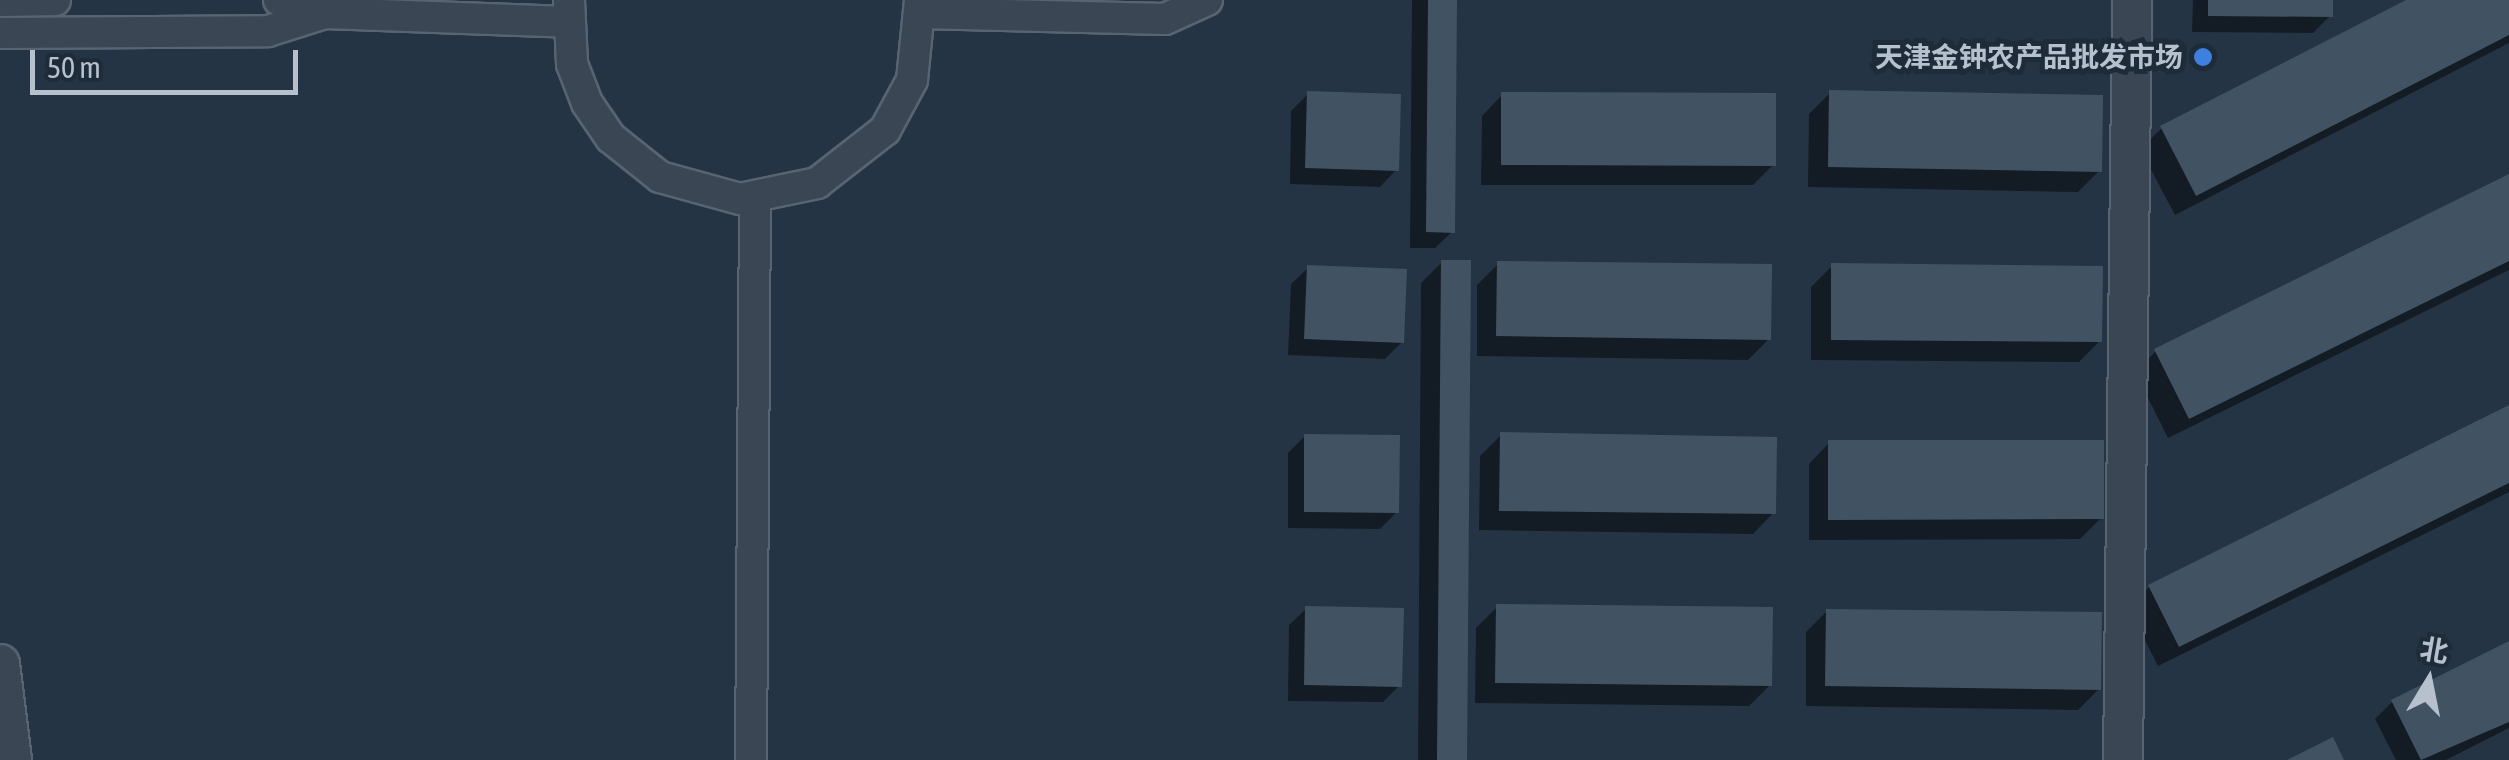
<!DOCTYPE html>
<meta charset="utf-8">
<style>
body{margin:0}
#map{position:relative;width:2509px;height:760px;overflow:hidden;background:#253444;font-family:"Asap Condensed","Noto Sans SC",sans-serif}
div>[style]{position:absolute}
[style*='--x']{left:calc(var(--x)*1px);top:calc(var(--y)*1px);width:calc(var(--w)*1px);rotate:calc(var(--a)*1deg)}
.shadow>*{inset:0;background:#0007}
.building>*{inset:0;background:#415363}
.roads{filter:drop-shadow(2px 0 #586471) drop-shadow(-2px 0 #586471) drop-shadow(0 2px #586471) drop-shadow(0 -2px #586471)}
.minor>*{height:30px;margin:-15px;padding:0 15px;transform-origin:15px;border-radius:15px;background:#3a4653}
.tertiary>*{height:38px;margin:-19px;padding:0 19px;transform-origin:19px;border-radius:19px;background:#3a4653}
.dots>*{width:28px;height:28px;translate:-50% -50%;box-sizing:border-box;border:5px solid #1e2b39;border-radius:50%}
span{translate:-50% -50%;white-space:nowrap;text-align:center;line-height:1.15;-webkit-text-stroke:10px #1e2b39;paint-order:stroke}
.poi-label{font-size:28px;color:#b7c1cd;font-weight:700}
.right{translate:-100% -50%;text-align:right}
.north{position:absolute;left:2379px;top:630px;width:100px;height:100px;-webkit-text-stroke:8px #1e2b39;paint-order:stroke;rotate:10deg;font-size:28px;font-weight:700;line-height:40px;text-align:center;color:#b7c1cd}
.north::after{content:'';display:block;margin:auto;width:35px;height:45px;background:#b7c1cd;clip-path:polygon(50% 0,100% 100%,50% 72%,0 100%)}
.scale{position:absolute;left:30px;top:50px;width:268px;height:45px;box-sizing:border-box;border:5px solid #b7c1cd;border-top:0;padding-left:12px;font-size:30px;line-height:35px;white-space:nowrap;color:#b7c1cd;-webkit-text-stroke:8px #1e2b39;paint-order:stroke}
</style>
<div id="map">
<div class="shadow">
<i style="clip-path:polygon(1412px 0,1454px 0,1452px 232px,1435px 248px,1410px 248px)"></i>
<i style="clip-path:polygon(2193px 0,2330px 0,2330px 16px,2313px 33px,2192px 32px)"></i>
<i style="clip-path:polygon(2411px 0,2509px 0,2509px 43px,2175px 215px,2140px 149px,2161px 129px)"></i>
<i style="clip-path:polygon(1830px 93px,2099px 171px,2078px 192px,1808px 187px,1809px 114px)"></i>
<i style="clip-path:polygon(1308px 94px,1396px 170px,1380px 187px,1290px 184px,1291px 111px)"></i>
<i style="clip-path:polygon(1502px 95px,1773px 165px,1753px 185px,1481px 185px,1482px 116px)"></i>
<i style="clip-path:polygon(2509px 181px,2509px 270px,2168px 438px,2135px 372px,2156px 351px)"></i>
<i style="clip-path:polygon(1442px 262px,1464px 760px,1418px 760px,1421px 283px)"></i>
<i style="clip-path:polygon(1498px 264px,1769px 339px,1748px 360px,1477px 356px,1477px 285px)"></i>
<i style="clip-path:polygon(1832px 266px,2100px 341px,2079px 362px,1811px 360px,1811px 287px)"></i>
<i style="clip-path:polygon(1308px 268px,1402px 342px,1385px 359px,1288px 355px,1291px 284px)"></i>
<i style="clip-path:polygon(2509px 408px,2509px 492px,2158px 666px,2128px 607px,2149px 587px)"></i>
<i style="clip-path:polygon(1501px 435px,1773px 513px,1753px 534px,1479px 530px,1480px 456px)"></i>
<i style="clip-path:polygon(1305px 436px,1397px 512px,1380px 529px,1288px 528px,1288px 453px)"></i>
<i style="clip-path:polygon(1829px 443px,2101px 518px,2080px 539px,1809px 540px,1809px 464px)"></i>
<i style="clip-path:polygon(1497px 607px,1770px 685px,1749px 706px,1475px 703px,1476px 628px)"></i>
<i style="clip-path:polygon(1306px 609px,1400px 685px,1383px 702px,1288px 701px,1289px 625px)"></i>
<i style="clip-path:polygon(1827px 611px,2099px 689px,2078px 710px,1806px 706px,1806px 632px)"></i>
<i style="clip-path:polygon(2509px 644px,2509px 728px,2446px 760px,2396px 760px,2375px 719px,2392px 702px)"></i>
</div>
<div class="building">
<i style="clip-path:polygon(1428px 0,1457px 0,1455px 233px,1426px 232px)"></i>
<i style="clip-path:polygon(2208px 0,2333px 0,2333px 17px,2208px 16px)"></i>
<i style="clip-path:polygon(2406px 0,2509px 0,2509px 35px,2196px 196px,2160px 126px)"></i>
<i style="clip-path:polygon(1829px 90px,2103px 95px,2102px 172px,1828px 167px)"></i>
<i style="clip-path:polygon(1307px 91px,1401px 94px,1399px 171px,1305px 168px)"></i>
<i style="clip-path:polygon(1501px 92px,1776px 93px,1776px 166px,1501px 165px)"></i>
<i style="clip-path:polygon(2509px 174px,2509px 261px,2189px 419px,2154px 349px)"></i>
<i style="clip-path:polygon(1441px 260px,1471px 260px,1467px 760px,1437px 760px)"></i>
<i style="clip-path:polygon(1497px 261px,1772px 264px,1771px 340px,1496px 336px)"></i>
<i style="clip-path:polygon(1831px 263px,2103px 266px,2102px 342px,1831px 340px)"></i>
<i style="clip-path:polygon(1307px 265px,1407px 269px,1404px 343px,1304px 339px)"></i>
<i style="clip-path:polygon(2509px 405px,2509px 483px,2179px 647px,2148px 585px)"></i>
<i style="clip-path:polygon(1500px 432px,1777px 437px,1776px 514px,1499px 511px)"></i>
<i style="clip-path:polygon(1304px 434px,1400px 435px,1399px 513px,1304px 512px)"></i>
<i style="clip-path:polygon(1828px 440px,2104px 440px,2104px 519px,1828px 520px)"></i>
<i style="clip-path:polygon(1496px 604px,1773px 607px,1772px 686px,1495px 683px)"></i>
<i style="clip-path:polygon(1305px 606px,1404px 608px,1402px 687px,1304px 685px)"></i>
<i style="clip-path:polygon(1826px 609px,2102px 612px,2101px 690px,1825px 686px)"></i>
<i style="clip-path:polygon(2509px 641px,2509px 722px,2421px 760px,2391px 700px)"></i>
<i style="clip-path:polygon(2333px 737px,2344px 760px,2287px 760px)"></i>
</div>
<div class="roads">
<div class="minor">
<i style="--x:279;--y:0;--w:48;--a:15.8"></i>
<i style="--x:325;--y:13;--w:242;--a:2.1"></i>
<i style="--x:569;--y:0;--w:64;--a:87.3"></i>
<i style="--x:572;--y:64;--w:42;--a:69"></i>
<i style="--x:587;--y:103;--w:42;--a:55.6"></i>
<i style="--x:611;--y:138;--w:63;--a:38.5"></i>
<i style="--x:660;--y:177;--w:83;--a:15.4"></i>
<i style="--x:740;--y:199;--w:79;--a:-11.7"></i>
<i style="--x:817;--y:183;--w:86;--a:-37.9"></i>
<i style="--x:885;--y:130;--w:57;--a:-61.6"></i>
<i style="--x:912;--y:80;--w:80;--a:-84.3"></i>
<i style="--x:0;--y:1;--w:55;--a:-1"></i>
<i style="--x:921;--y:13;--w:244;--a:1.4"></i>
<i style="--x:1165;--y:19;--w:46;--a:-24.3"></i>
<i style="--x:0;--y:33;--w:268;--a:-0.4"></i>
<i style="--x:268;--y:31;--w:60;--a:-17.5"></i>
<i style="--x:751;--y:760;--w:562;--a:-89.59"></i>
</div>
<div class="tertiary">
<i style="--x:0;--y:664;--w:97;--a:82.9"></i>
<i style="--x:2123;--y:760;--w:760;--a:-89.32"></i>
</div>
</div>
<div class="dots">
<i style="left:2203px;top:57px;background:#3f7fe0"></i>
</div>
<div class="poi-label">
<span class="right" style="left:2183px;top:57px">天津金钟农产品批发市场</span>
</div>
<div class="north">北</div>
<div class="scale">50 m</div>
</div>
